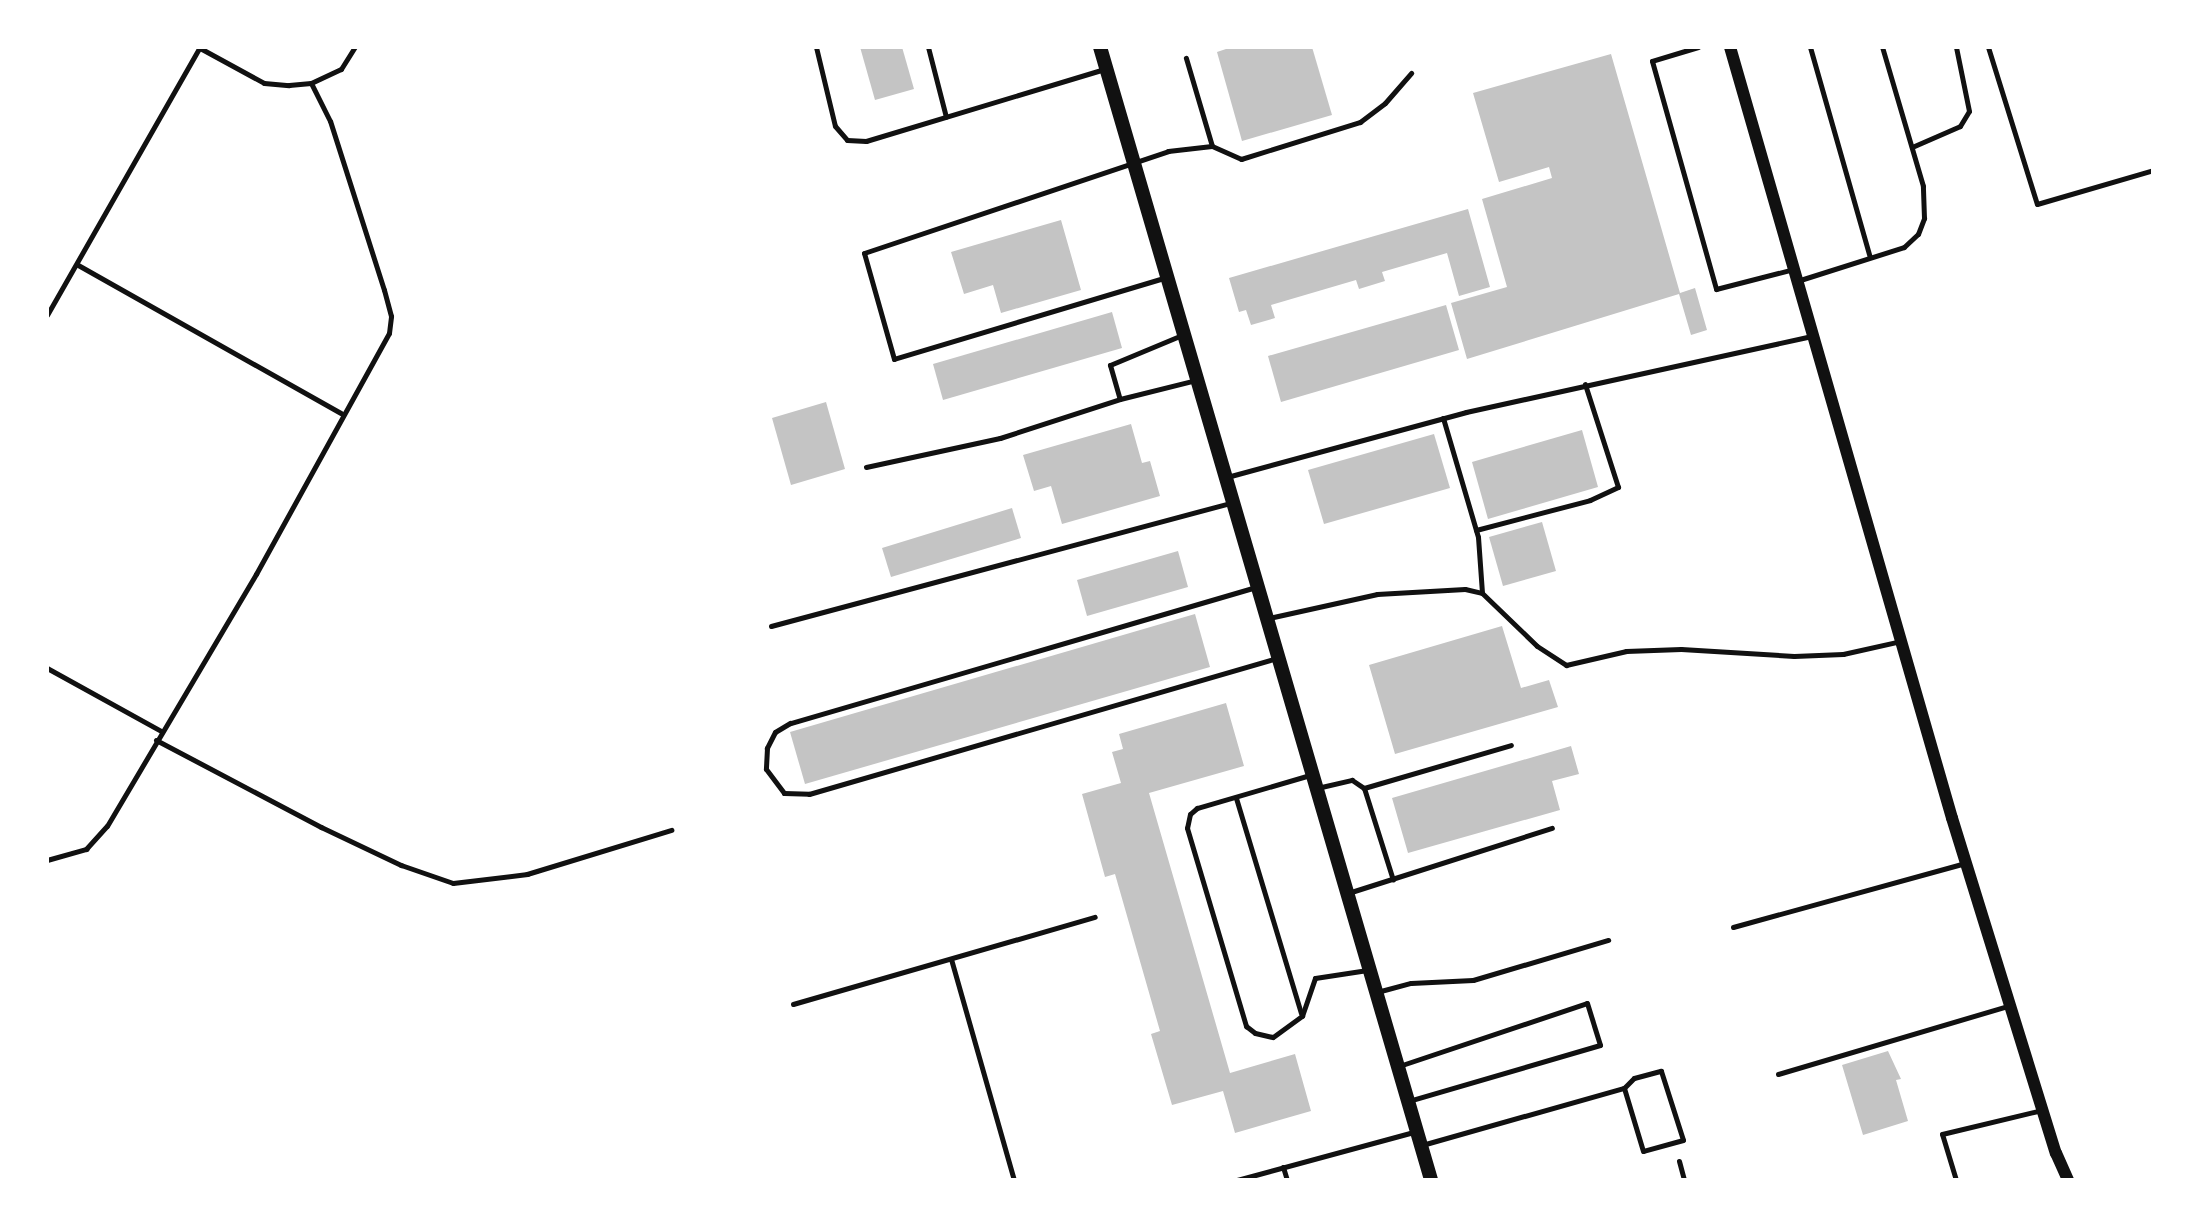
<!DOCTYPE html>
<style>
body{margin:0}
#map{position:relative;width:2200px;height:1227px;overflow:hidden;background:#fff;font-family:Literata,serif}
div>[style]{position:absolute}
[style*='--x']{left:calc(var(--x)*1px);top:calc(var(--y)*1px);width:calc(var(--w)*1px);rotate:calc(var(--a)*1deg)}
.building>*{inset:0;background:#c4c4c4}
.service>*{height:5px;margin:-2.5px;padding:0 2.5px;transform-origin:2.5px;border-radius:2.5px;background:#111}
.tertiary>*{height:12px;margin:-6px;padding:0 6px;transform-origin:6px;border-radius:6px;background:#111}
.secondary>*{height:14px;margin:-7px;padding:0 7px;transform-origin:7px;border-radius:7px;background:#111}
span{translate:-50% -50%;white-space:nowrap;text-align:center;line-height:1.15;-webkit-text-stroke:5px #fff;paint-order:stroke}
.frame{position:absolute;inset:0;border:49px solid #fff;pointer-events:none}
</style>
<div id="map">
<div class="building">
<i style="clip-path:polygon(860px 47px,902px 47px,914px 89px,875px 100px)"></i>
<i style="clip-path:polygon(1232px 47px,1312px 47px,1332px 115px,1242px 141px,1217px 52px)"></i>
<i style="clip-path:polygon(1611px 54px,1680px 293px,1695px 288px,1707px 330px,1691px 335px,1679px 294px,1467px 359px,1451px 303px,1507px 287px,1482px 199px,1552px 178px,1549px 167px,1499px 182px,1473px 93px)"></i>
<i style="clip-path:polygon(1468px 209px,1490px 287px,1459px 296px,1447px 253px,1382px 272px,1385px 281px,1359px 289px,1356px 280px,1271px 305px,1275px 318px,1251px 325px,1246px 310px,1239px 312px,1229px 278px)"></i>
<i style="clip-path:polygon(1061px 220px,1081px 290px,1001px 313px,993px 285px,964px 294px,951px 252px)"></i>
<i style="clip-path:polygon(1446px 305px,1459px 350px,1281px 402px,1268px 356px)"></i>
<i style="clip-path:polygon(1112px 312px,1122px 348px,943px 400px,933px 364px)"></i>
<i style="clip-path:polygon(826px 402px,845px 469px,791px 485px,772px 418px)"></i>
<i style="clip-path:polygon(1131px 424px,1142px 463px,1150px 461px,1160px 496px,1062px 524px,1051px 486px,1034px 491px,1023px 455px)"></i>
<i style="clip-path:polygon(1582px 430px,1598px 487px,1488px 519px,1472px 462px)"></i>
<i style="clip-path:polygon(1434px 434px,1450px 488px,1324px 524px,1308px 470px)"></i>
<i style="clip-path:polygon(1012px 508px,1021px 538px,891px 577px,882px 548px)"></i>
<i style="clip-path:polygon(1542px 522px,1556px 571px,1503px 586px,1489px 537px)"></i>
<i style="clip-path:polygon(1178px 551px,1188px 587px,1087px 616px,1077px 580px)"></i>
<i style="clip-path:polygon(1195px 614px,1210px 667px,805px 784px,790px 732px)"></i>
<i style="clip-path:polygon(1502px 626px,1521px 688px,1549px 680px,1558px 707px,1395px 754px,1369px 665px)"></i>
<i style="clip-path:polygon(1226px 703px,1244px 766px,1149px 793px,1230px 1073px,1295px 1054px,1311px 1111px,1235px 1133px,1223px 1091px,1172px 1105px,1151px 1034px,1160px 1031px,1115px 874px,1105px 877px,1082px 794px,1121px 783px,1112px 752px,1123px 749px,1119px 734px)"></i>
<i style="clip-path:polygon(1571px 746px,1579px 774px,1552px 781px,1560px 810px,1408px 853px,1392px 798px)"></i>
<i style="clip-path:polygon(1888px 1051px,1901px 1079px,1896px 1080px,1908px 1121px,1863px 1135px,1842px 1065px)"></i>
</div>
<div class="service">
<i style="--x:198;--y:47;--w:75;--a:28.6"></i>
<i style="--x:264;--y:83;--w:25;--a:5"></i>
<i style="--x:289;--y:85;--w:22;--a:-5"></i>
<i style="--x:311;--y:83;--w:33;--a:-25"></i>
<i style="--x:341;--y:69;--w:26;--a:-58"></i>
<i style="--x:816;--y:47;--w:81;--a:76.5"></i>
<i style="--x:835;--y:126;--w:18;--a:49"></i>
<i style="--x:847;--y:140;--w:19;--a:3"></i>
<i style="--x:866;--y:141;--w:250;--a:-16.8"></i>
<i style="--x:928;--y:47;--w:72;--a:75.6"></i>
<i style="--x:1698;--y:47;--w:48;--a:163.1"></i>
<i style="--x:1652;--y:61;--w:237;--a:74.3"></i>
<i style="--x:1716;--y:289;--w:81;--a:-14.4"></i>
<i style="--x:1810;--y:47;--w:218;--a:74.1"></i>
<i style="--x:1988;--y:47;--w:164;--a:72.7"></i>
<i style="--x:2037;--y:204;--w:121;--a:-16.3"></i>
<i style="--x:1212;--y:146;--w:32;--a:24"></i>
<i style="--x:1241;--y:159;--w:125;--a:-17.3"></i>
<i style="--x:1360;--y:122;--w:31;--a:-37"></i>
<i style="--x:1385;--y:103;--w:40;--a:-49"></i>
<i style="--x:1912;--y:147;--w:52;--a:-23.6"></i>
<i style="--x:1960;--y:126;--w:17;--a:-59"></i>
<i style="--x:1969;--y:111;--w:65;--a:-101.5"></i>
<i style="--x:78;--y:265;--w:302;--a:29.4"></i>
<i style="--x:1167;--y:277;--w:285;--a:163.3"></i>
<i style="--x:894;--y:359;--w:110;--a:-105.8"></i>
<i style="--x:864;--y:253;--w:321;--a:-18.5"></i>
<i style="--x:1168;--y:151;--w:44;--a:-6.5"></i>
<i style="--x:1212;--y:146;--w:92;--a:-106.5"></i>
<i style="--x:1797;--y:281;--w:112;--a:-17.6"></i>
<i style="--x:1904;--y:247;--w:19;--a:-43"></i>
<i style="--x:1918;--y:234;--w:17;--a:-69"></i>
<i style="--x:1924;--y:218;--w:32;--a:-92"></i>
<i style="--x:1923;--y:186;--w:145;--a:-106.4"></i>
<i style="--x:47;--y:315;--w:307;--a:-60.3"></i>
<i style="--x:1182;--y:335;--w:78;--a:157.4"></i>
<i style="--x:1110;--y:365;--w:35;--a:74"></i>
<i style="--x:1120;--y:399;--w:78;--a:-14"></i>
<i style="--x:1443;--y:418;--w:124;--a:73.6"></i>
<i style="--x:1478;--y:537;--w:56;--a:85.9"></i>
<i style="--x:866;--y:467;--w:137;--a:-12.2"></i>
<i style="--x:1000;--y:438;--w:126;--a:-18"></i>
<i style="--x:1227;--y:477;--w:248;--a:-15.2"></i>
<i style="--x:1466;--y:412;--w:354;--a:-12.4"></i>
<i style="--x:1476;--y:530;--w:118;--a:-14.7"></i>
<i style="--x:1590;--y:500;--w:31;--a:-25"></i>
<i style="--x:1618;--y:487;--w:108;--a:-107.8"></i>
<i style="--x:1256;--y:587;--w:485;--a:163.7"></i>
<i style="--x:790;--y:723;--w:17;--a:149"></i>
<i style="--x:775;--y:732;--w:18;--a:117"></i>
<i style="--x:767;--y:748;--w:21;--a:93"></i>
<i style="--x:766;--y:769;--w:30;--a:53"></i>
<i style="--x:784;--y:793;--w:25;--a:2"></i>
<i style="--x:809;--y:794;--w:486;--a:-16.2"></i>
<i style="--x:1269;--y:618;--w:111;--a:-12.5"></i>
<i style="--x:1377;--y:594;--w:88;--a:-3.3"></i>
<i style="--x:1465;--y:589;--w:17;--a:13"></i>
<i style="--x:1482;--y:593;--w:76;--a:43.9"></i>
<i style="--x:1537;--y:646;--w:35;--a:33"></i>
<i style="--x:1566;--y:665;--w:62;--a:-13.1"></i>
<i style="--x:1626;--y:651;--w:55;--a:-2.1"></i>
<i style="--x:1681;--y:649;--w:113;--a:3.5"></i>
<i style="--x:1794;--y:656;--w:49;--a:-2.3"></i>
<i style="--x:1843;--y:654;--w:59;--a:-12.6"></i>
<i style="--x:771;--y:626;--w:476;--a:-15"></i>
<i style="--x:47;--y:668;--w:130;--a:28.9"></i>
<i style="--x:156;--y:740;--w:187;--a:27.8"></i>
<i style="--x:321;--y:827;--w:89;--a:25.4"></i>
<i style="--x:401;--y:865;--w:55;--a:19.1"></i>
<i style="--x:453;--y:883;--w:75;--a:-6.9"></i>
<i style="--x:527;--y:874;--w:151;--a:-17"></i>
<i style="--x:1310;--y:775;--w:118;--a:163.7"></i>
<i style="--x:1197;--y:808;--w:9;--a:139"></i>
<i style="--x:1190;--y:814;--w:14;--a:102"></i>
<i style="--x:1187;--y:828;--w:207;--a:73.4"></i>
<i style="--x:1246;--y:1026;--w:11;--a:38"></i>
<i style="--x:1255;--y:1033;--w:18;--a:13"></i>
<i style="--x:1273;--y:1037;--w:36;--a:-36"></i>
<i style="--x:1302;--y:1016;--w:40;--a:-71.1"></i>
<i style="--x:1315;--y:978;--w:53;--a:-8.7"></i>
<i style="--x:1317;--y:788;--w:36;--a:-13"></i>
<i style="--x:1352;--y:780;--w:14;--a:34"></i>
<i style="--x:1364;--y:788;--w:96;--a:72.5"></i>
<i style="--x:1364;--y:788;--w:153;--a:-16.3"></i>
<i style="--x:1236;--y:798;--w:225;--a:73.2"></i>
<i style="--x:47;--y:860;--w:41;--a:-15.8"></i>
<i style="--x:86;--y:849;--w:31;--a:-48"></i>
<i style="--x:107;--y:826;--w:293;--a:-59.4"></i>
<i style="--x:256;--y:574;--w:275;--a:-61.1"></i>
<i style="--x:389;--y:333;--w:17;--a:-83"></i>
<i style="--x:391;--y:316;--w:27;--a:-105"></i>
<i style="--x:384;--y:290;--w:177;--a:-107.7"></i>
<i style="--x:330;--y:121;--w:42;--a:-116.6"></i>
<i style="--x:1348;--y:893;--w:214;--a:-17.7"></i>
<i style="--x:1733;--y:927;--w:241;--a:-15.4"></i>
<i style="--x:951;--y:959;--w:230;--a:74.1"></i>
<i style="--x:1377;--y:992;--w:35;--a:-15"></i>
<i style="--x:1411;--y:983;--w:62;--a:-2.8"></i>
<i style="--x:1473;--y:980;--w:141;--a:-16.5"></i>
<i style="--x:793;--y:1004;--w:314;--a:-16.1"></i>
<i style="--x:1399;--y:1066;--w:198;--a:-18.5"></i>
<i style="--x:1587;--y:1003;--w:44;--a:72.8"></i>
<i style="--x:1600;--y:1045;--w:200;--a:163.7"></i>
<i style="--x:1778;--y:1074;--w:240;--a:-16.5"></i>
<i style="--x:1422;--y:1145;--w:210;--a:-15.8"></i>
<i style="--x:1624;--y:1088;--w:14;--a:-45"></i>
<i style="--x:1634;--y:1078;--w:28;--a:-15"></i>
<i style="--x:1661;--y:1071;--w:72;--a:72.3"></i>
<i style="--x:1683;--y:1140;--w:41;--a:164.6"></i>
<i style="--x:1643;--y:1151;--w:66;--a:-106.8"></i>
<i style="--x:1679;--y:1161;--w:20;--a:75"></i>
<i style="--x:1283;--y:1167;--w:14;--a:73"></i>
<i style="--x:1237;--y:1180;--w:183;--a:-15.2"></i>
<i style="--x:1956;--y:1180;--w:48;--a:-106.9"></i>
<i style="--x:1942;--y:1134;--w:103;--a:-13.5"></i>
</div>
<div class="tertiary">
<i style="--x:1730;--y:47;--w:802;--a:73.94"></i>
<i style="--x:1952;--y:818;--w:351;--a:72.8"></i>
<i style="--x:2056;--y:1153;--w:30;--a:66"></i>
</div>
<div class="secondary">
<i style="--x:1100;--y:47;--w:1180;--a:73.71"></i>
</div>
<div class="frame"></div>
</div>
